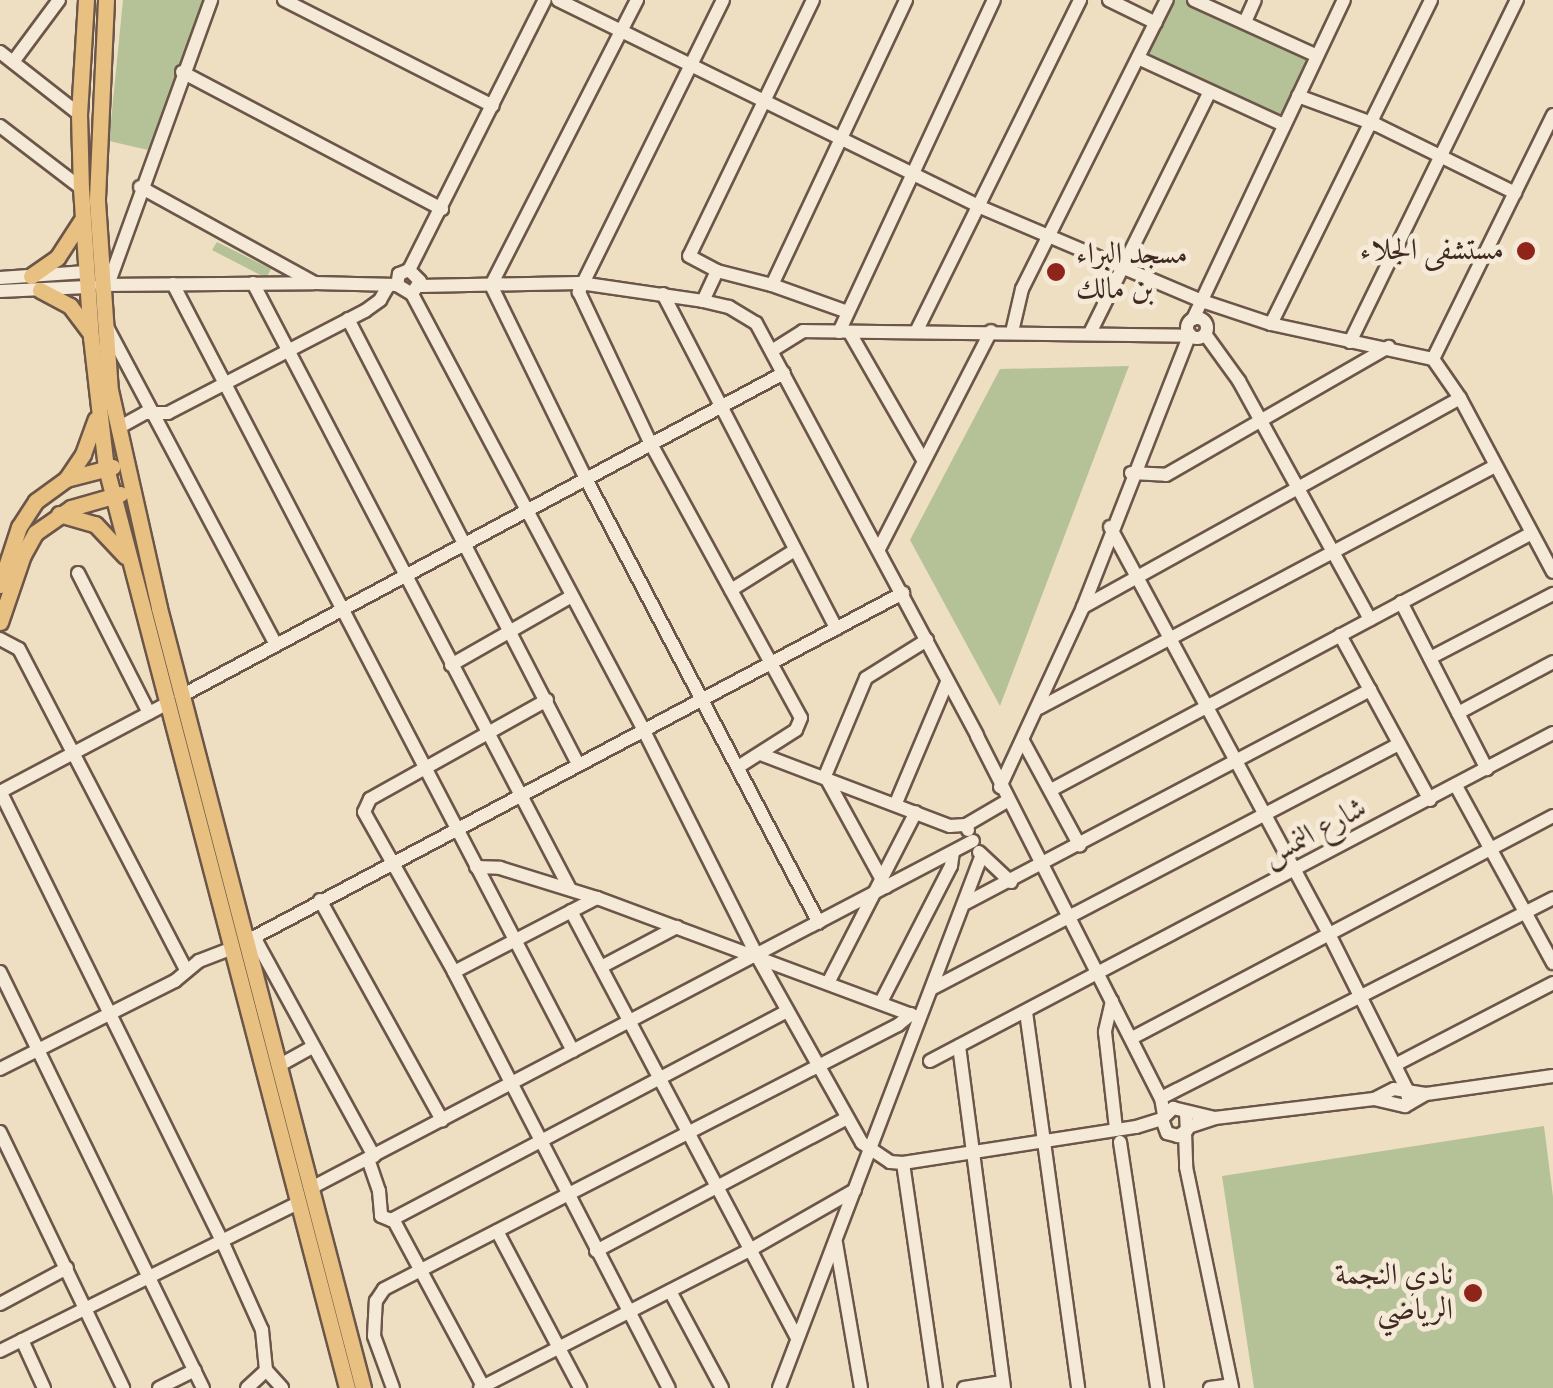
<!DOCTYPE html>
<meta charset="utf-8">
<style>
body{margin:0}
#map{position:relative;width:1553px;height:1388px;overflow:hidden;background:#efdfc2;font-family:"IM FELL English",Amiri,serif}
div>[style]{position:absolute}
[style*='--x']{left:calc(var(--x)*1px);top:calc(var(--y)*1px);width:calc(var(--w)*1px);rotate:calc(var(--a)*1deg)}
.green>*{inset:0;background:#b5c297}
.roads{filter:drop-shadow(2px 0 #6b5649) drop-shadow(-2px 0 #6b5649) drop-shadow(0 2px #6b5649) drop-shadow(0 -2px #6b5649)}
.minor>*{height:12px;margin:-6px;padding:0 6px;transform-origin:6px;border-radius:6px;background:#f5ead7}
.minor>.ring{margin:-6px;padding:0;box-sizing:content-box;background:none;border:12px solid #f5ead7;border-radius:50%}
.major>*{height:15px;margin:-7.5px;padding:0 7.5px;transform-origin:7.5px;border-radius:7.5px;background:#e8c081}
.dots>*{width:28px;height:28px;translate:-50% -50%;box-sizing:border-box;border:5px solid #f5ead7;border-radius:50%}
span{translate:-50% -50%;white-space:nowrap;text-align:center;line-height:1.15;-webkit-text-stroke:10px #f5ead7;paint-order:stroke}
.poi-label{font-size:30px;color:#3f2921}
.right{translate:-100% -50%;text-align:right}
.left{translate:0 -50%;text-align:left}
.street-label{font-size:30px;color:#3f2921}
</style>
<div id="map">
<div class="green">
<i style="clip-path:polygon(123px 0,203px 0,148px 150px,109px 141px)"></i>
<i style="clip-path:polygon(1167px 0,1194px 0,1315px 55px,1284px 124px,1139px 58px)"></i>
<i style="clip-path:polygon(217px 242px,271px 269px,266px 278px,212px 250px)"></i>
<i style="clip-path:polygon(1129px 366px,1127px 371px,1000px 706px,910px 540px,1000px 369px)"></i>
<i style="clip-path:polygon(1544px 1126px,1553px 1197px,1553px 1388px,1254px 1388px,1222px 1176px)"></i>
</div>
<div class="roads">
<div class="minor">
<i style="--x:284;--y:0;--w:234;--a:26.9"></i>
<i style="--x:558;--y:0;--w:468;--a:26.1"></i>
<i style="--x:978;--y:206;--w:240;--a:23"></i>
<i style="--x:1199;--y:300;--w:76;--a:18.4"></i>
<i style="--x:1271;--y:324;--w:166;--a:12.2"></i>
<i style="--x:1433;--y:359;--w:47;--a:55.3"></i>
<i style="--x:1460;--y:398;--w:197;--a:61.9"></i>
<i style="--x:637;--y:0;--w:320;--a:117.1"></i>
<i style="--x:491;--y:285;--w:216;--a:63.9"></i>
<i style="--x:586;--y:479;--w:501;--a:62.31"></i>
<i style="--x:723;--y:0;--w:326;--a:116.3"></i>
<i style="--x:579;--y:292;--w:168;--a:64.7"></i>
<i style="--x:651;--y:444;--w:312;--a:61.3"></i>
<i style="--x:801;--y:718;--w:13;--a:113"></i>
<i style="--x:796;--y:730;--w:69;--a:147.5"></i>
<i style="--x:813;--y:0;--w:284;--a:115.8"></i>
<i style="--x:689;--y:256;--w:32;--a:28"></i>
<i style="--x:717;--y:271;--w:57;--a:14.3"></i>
<i style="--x:772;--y:285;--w:77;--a:19.6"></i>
<i style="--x:1109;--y:0;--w:52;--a:26.1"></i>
<i style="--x:1194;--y:0;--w:133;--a:24.4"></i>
<i style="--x:1245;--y:22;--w:24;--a:-66"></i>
<i style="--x:0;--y:52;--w:100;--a:38.1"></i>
<i style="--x:1138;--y:58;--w:161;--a:24.7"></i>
<i style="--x:13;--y:62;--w:77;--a:-53.4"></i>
<i style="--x:182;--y:72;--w:294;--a:27.8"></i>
<i style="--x:1298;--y:96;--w:84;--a:20.2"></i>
<i style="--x:1377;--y:125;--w:154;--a:26.2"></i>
<i style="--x:0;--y:126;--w:102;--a:37.4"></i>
<i style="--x:140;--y:187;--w:197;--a:28.8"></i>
<i style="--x:409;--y:270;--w:302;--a:-63.3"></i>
<i style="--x:0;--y:278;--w:86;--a:-4"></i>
<i style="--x:253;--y:283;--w:684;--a:62.39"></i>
<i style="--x:173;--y:284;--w:865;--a:62.46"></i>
<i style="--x:100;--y:285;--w:214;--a:-0.5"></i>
<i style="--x:314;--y:283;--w:83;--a:1.4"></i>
<i style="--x:397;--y:285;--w:17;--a:31"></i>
<i style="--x:412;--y:294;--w:15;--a:-58"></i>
<i style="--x:420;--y:281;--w:16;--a:-135"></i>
<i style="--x:409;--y:270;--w:11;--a:158"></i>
<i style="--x:399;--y:274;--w:11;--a:100"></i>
<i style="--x:108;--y:285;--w:303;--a:-70.1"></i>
<i style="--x:772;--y:285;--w:315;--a:-64.8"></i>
<i style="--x:420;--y:286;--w:160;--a:-1.1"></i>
<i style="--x:580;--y:283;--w:124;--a:8.3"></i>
<i style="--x:703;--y:301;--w:27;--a:13"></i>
<i style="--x:729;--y:307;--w:31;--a:31"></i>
<i style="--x:756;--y:323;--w:468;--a:61.8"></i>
<i style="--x:977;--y:736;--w:406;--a:63.1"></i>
<i style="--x:1161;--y:1098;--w:17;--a:80"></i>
<i style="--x:0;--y:291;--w:87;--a:-2.6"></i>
<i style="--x:412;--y:294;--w:495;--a:62"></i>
<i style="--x:644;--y:731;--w:252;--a:63.3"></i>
<i style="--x:757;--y:956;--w:214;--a:60.7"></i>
<i style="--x:862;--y:1143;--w:34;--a:34"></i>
<i style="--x:890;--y:1162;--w:13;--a:4"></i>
<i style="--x:903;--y:1163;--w:236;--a:-8.8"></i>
<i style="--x:1136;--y:1127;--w:27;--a:-17"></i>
<i style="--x:663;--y:294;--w:377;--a:62.6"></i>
<i style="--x:703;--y:301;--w:33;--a:-65"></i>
<i class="ring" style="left:1187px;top:318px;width:8px;height:8px"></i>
<i style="--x:348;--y:319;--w:501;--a:62.67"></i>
<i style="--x:1193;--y:319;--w:353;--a:-64.7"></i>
<i style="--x:1271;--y:324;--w:361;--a:-63.7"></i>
<i style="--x:106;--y:325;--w:362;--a:62"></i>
<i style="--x:917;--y:330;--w:368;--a:-63.7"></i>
<i style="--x:1091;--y:331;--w:266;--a:-63.6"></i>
<i style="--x:839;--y:332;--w:366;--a:-65"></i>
<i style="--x:1012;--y:332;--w:44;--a:-76.9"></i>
<i style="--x:1022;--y:289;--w:323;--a:-63.4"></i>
<i style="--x:850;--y:333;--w:144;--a:60.1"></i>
<i style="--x:1205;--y:334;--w:58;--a:54.1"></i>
<i style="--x:1239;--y:381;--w:272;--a:61.2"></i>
<i style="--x:1350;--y:342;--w:381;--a:-64"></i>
<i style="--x:773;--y:350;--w:36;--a:-32"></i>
<i style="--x:803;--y:331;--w:383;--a:0.7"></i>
<i style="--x:1433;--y:359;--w:272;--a:-63.8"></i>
<i style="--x:118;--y:428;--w:31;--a:-29"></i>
<i style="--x:145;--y:413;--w:23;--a:0"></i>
<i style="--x:168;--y:413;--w:222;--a:-27.4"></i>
<i style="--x:365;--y:311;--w:19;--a:-36"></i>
<i style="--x:380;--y:300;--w:16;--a:-60"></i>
<i style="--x:1131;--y:473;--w:35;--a:3"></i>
<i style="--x:1166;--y:475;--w:257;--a:-29.9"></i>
<i style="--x:1110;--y:527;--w:462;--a:61.7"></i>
<i style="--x:1329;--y:934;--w:172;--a:63.4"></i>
<i style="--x:1406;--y:1088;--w:16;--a:79"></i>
<i style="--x:879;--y:549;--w:245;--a:-62.8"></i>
<i style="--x:78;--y:573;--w:157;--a:63.1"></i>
<i style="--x:731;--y:590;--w:75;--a:-32"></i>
<i style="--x:1401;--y:602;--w:188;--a:62.8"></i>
<i style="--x:1083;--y:607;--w:431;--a:-29"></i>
<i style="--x:1340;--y:635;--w:188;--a:61.4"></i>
<i style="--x:0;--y:639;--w:21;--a:28"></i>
<i style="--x:19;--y:649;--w:362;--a:62.5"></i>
<i style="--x:1430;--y:658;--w:139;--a:-27.5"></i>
<i style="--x:451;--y:665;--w:139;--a:-29.7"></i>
<i style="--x:181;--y:696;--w:684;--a:-28.18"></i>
<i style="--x:547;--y:700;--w:203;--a:150.8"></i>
<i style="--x:370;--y:799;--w:14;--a:115"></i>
<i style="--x:364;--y:812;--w:184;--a:60.6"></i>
<i style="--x:454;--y:972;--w:468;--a:62.7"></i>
<i style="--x:1039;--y:708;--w:516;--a:-27.95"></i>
<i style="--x:1458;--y:713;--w:108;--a:-28.2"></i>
<i style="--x:1023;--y:741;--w:119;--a:61.5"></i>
<i style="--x:763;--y:755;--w:200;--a:20.8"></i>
<i style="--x:950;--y:826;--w:16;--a:-4"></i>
<i style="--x:1456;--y:786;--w:202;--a:61.3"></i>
<i style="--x:1000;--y:787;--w:198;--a:-65.2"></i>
<i style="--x:1083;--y:607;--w:293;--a:-68.6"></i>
<i style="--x:1051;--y:790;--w:545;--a:-28.12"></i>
<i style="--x:0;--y:791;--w:502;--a:63.74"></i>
<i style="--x:222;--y:1241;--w:98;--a:65.8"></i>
<i style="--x:262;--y:1330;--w:40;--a:84.3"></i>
<i style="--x:266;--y:1370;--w:24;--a:48"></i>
<i style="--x:0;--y:792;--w:190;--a:-27.9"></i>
<i style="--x:896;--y:803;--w:131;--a:-67.1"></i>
<i style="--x:968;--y:830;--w:5;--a:-112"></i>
<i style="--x:966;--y:825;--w:48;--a:-30.3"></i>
<i style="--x:979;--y:852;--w:44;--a:43.2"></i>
<i style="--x:476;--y:867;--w:24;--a:2"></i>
<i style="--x:500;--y:868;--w:102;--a:17.2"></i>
<i style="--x:597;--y:898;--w:338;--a:20.4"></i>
<i style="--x:886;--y:887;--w:127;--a:-118.8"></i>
<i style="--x:825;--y:776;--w:106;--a:-67.3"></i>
<i style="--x:866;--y:678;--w:72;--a:-31.9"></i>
<i style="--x:320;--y:900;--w:252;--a:61"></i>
<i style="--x:966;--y:903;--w:457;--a:-27.8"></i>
<i style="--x:571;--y:911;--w:483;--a:62.1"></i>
<i style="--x:254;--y:937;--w:250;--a:61.3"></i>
<i style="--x:247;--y:941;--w:743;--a:-27.95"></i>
<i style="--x:601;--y:967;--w:86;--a:-27.8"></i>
<i style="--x:0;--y:972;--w:463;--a:64"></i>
<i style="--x:454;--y:972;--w:161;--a:-27.4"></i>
<i style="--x:828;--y:983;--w:192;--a:-62.8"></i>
<i style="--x:933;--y:988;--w:526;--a:-27.64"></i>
<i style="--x:1112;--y:1001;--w:32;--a:103"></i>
<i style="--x:1105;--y:1032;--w:97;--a:83.5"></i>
<i style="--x:881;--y:1002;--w:153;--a:-62.8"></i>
<i style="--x:951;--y:866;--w:14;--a:-82"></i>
<i style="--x:1026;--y:1012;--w:380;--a:82.1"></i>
<i style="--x:1132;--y:1038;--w:476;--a:-27.8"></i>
<i style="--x:959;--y:1046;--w:345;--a:82.5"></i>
<i style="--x:930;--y:1061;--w:704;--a:-27.77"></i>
<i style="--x:280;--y:1065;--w:35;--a:-29"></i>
<i style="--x:1395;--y:1065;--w:178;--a:-27.4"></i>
<i style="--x:0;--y:1069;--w:196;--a:-26.7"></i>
<i style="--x:175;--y:981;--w:31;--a:-40"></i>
<i style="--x:199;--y:961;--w:36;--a:-21"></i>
<i style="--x:1161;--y:1098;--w:440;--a:-27"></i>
<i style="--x:1374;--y:1099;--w:32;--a:13"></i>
<i style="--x:1405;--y:1106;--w:24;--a:-30"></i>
<i style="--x:1426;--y:1094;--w:128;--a:-8.1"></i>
<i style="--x:1186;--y:1113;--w:17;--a:87"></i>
<i style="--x:1187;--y:1130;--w:11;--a:146"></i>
<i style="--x:1178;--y:1136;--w:11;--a:-165"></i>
<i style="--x:1167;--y:1133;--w:15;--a:-110"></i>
<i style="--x:1162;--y:1119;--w:16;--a:-45"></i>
<i style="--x:1173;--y:1108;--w:43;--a:13.4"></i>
<i style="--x:1188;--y:1127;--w:28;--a:-18"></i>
<i style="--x:1215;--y:1118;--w:160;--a:-6.8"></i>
<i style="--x:1374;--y:1099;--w:22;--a:-27"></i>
<i style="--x:1394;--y:1089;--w:32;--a:9"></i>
<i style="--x:0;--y:1132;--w:284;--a:64.3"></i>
<i style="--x:1185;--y:1132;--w:35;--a:88"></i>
<i style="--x:1186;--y:1167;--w:226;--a:78.2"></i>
<i style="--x:1120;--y:1142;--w:249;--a:81.4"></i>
<i style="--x:368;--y:1159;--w:34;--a:71"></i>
<i style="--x:379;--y:1191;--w:25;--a:85"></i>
<i style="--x:381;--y:1216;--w:11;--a:22"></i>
<i style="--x:391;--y:1220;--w:448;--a:-27.8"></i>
<i style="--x:903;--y:1163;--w:227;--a:81.7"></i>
<i style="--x:313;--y:1187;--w:745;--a:-27.67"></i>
<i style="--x:393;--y:1219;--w:192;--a:61.7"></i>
<i style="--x:497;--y:1231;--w:178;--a:62.1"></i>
<i style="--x:836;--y:1243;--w:147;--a:80.2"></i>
<i style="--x:596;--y:1251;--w:284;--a:-27.9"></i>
<i style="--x:670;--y:1291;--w:110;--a:61.8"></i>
<i style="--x:0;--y:1304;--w:76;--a:-28.2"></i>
<i style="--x:22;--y:1340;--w:53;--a:65.4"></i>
<i style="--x:0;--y:1351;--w:333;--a:-26.4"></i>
<i style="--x:159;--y:1388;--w:40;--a:-26.6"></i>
<i style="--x:247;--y:1388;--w:26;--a:-43"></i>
<i style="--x:393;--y:1388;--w:55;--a:-110.1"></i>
<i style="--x:374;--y:1336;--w:35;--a:-87"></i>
<i style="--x:376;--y:1301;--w:14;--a:-56"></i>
<i style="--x:384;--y:1289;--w:578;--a:-27.19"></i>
<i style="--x:898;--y:1025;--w:17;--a:-40"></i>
<i style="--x:480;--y:1388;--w:301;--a:-27.1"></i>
<i style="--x:748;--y:1251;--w:123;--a:-29.7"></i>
<i style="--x:779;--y:1388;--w:568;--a:-69.17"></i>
<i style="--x:964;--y:1388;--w:39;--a:-9"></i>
<i style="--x:1210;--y:1388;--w:21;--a:-8"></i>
</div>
<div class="major">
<i style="--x:86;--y:0;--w:114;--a:93.5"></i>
<i style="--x:79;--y:114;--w:74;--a:88.5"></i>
<i style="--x:81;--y:188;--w:149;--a:86.2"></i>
<i style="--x:91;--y:337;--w:132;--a:83.5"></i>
<i style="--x:106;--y:468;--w:951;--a:75.32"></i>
<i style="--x:106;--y:0;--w:201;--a:92.6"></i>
<i style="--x:97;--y:201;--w:189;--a:86.1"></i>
<i style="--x:110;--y:390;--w:223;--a:77.3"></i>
<i style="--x:159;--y:608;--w:806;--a:75.34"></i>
<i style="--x:31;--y:276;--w:32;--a:-35"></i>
<i style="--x:57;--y:258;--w:44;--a:-57"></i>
<i style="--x:40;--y:290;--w:34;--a:28"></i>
<i style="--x:70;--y:306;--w:31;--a:53"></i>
<i style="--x:67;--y:478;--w:29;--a:-56"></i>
<i style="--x:83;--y:454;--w:37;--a:-70"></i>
<i style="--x:59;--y:514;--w:37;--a:16"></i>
<i style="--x:95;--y:524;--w:44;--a:46.8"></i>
<i style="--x:0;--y:585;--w:61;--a:-71.9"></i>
<i style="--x:19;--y:527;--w:31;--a:-57"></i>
<i style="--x:36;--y:501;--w:37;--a:-36"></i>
<i style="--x:66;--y:479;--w:48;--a:-14.6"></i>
<i style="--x:0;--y:622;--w:71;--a:-71.1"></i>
<i style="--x:23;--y:555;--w:25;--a:-61"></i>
<i style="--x:35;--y:533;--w:44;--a:-34.8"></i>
<i style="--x:71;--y:508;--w:51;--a:-15.9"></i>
</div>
</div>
<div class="dots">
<i style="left:1526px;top:251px;background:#8f2418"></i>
<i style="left:1056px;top:272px;background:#8f2418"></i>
<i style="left:1473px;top:1293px;background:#8f2418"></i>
</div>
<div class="poi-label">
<span class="right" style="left:1504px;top:251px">مستشفى الجلاء</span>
<span class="left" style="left:1076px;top:272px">مسجد البراء<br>بن مالك</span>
<span class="right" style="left:1453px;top:1293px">نادي النجمة<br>الرياضي</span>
</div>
<div class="street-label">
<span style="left:1315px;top:833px;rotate:-28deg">شارع النمس</span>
</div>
</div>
